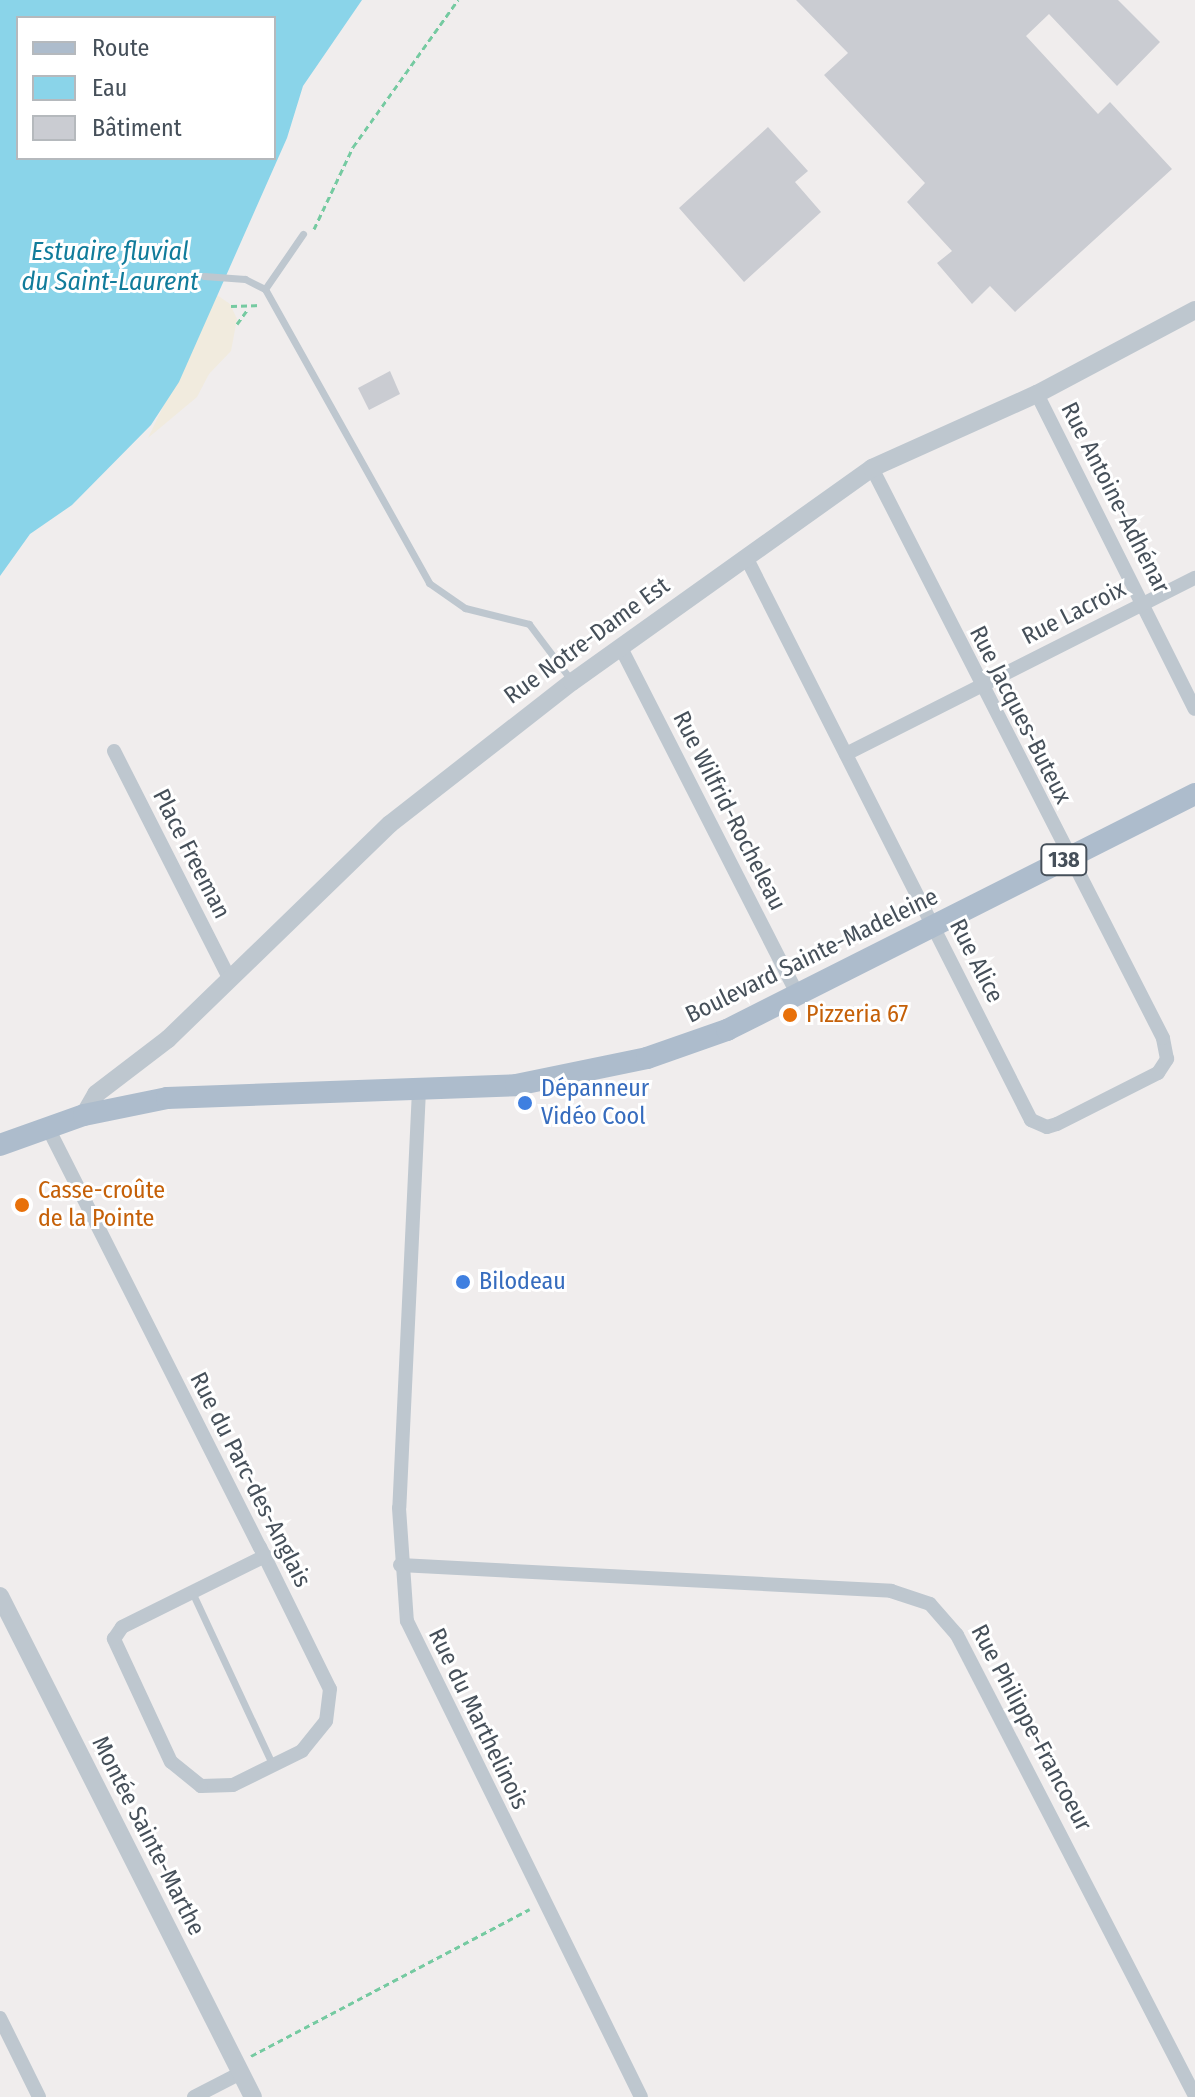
<!DOCTYPE html>
<meta charset="utf-8">
<style>
body{margin:0}
#map{position:relative;width:1195px;height:2097px;overflow:hidden;background:#f0eded;font-family:"Fira Sans Condensed",sans-serif}
div>[style]{position:absolute}
[style*='--x']{left:calc(var(--x)*1px);top:calc(var(--y)*1px);width:calc(var(--w)*1px);rotate:calc(var(--a)*1deg)}
.sand>*{inset:0;background:#f1ebde}
.water>*{inset:0;background:#8ad4e9}
.building>*{inset:0;background:#caccd2}
.path>*{height:3px;margin-top:-1.5px;transform-origin:0;background:repeating-linear-gradient(90deg,#75caa1 0 6px,transparent 0 10px)}
.service>*{height:7px;margin:-3.5px;padding:0 3.5px;transform-origin:3.5px;border-radius:3.5px;background:#bec7cf}
.minor>*{height:14px;margin:-7px;padding:0 7px;transform-origin:7px;border-radius:7px;background:#bec7cf}
.tertiary>*{height:18px;margin:-9px;padding:0 9px;transform-origin:9px;border-radius:9px;background:#bec7cf}
.primary>*{height:22px;margin:-11px;padding:0 11px;transform-origin:11px;border-radius:11px;background:#adbccc}
.dots>*{width:22px;height:22px;translate:-50% -50%;box-sizing:border-box;border:4px solid #fff;border-radius:50%}
span{translate:-50% -50%;white-space:nowrap;text-align:center;line-height:1.15;-webkit-text-stroke:6px #fff;paint-order:stroke}
.shield-label span{padding:2px 6px;background:#fff;border:2px solid;border-radius:6px;-webkit-text-stroke-width:0}
.shield-label{font-size:22px;color:#46505a;font-weight:700}
.street-label{font-size:24px;color:#46505a}
.food-label{font-size:24px;color:#c56008}
.left{translate:0 -50%;text-align:left}
.shop-label{font-size:24px;color:#366cbe}
.water-label{font-size:26px;color:#117c9b;font-style:italic}
.legend{position:absolute;left:16px;top:16px;width:260px;height:144px;box-sizing:border-box;background:#fff;border:2px solid #b5b9bd;margin:0;padding:10px 14px;list-style:none;font-size:24px;color:#46505a}
.legend li{display:flex;align-items:center;gap:16px;height:40px}
.legend b{width:40px;border:2px solid #b5b9bd}
</style>
<div id="map">
<div class="sand">
<i style="clip-path:polygon(217px 295px,230px 304px,237px 319px,231px 351px,209px 374px,197px 397px,148px 438px)"></i>
</div>
<div class="water">
<i style="clip-path:polygon(evenodd,0 0,362px 0,303px 86px,287px 138px,179px 382px,151px 425px,72px 505px,30px 534px,0 576px,0 0,18px 18px,274px 18px,274px 158px,18px 158px,18px 18px)"></i>
</div>
<div class="building">
<i style="clip-path:polygon(796px 0,1118px 0,1160px 42px,1117px 86px,1049px 14px,1026px 36px,1098px 114px,1110px 102px,1172px 169px,1015px 312px,990px 286px,972px 304px,937px 263px,952px 251px,907px 202px,925px 183px,824px 75px,848px 53px)"></i>
<i style="clip-path:polygon(768px 127px,808px 171px,795px 182px,821px 212px,744px 282px,679px 208px)"></i>
<i style="clip-path:polygon(390px 371px,400px 394px,369px 410px,358px 388px)"></i>
</div>
<div class="path">
<i style="--x:314;--y:229;--w:91;--a:-64.6"></i>
<i style="--x:353;--y:147;--w:181;--a:-54.5"></i>
<i style="--x:231;--y:306;--w:30;--a:-2"></i>
<i style="--x:237;--y:324;--w:19;--a:-54"></i>
<i style="--x:251;--y:2056;--w:315;--a:-27.8"></i>
</div>
<div class="service">
<i style="--x:204;--y:276;--w:41;--a:4.2"></i>
<i style="--x:245;--y:279;--w:22;--a:27"></i>
<i style="--x:265;--y:289;--w:337;--a:60.8"></i>
<i style="--x:429;--y:583;--w:44;--a:34.8"></i>
<i style="--x:465;--y:608;--w:66;--a:14"></i>
<i style="--x:529;--y:624;--w:70;--a:53.1"></i>
<i style="--x:265;--y:289;--w:67;--a:-55.4"></i>
<i style="--x:192;--y:1592;--w:192;--a:65"></i>
</div>
<div class="minor">
<i style="--x:1037;--y:394;--w:352;--a:63.4"></i>
<i style="--x:747;--y:559;--w:629;--a:63.15"></i>
<i style="--x:1031;--y:1120;--w:17;--a:24"></i>
<i style="--x:1047;--y:1127;--w:10;--a:-17"></i>
<i style="--x:1057;--y:1124;--w:113;--a:-26.8"></i>
<i style="--x:1158;--y:1073;--w:17;--a:-57"></i>
<i style="--x:1167;--y:1059;--w:21;--a:-101"></i>
<i style="--x:1163;--y:1038;--w:640;--a:-117.05"></i>
<i style="--x:621;--y:648;--w:390;--a:63"></i>
<i style="--x:114;--y:751;--w:254;--a:63.1"></i>
<i style="--x:846;--y:754;--w:391;--a:-26.8"></i>
<i style="--x:419;--y:1090;--w:418;--a:92.7"></i>
<i style="--x:399;--y:1508;--w:113;--a:86"></i>
<i style="--x:407;--y:1621;--w:530;--a:63.82"></i>
<i style="--x:47;--y:1126;--w:472;--a:63.2"></i>
<i style="--x:260;--y:1547;--w:158;--a:63.8"></i>
<i style="--x:330;--y:1689;--w:32;--a:97"></i>
<i style="--x:326;--y:1721;--w:38;--a:129"></i>
<i style="--x:302;--y:1751;--w:77;--a:153.8"></i>
<i style="--x:233;--y:1785;--w:32;--a:178"></i>
<i style="--x:201;--y:1786;--w:38;--a:-141"></i>
<i style="--x:171;--y:1762;--w:136;--a:-114.9"></i>
<i style="--x:114;--y:1639;--w:14;--a:-56"></i>
<i style="--x:122;--y:1627;--w:160;--a:-26.4"></i>
<i style="--x:400;--y:1565;--w:492;--a:3"></i>
<i style="--x:891;--y:1591;--w:41;--a:18.4"></i>
<i style="--x:930;--y:1604;--w:41;--a:48.9"></i>
<i style="--x:957;--y:1635;--w:519;--a:62.69"></i>
<i style="--x:0;--y:2018;--w:88;--a:63.7"></i>
<i style="--x:194;--y:2097;--w:53;--a:-27.1"></i>
</div>
<div class="tertiary">
<i style="--x:84;--y:1115;--w:24;--a:-60"></i>
<i style="--x:96;--y:1094;--w:91;--a:-37.4"></i>
<i style="--x:168;--y:1039;--w:309;--a:-44.1"></i>
<i style="--x:390;--y:824;--w:231;--a:-38"></i>
<i style="--x:572;--y:682;--w:369;--a:-35.5"></i>
<i style="--x:872;--y:468;--w:181;--a:-24.2"></i>
<i style="--x:1037;--y:394;--w:179;--a:-28"></i>
<i style="--x:0;--y:1596;--w:561;--a:63.21"></i>
</div>
<div class="primary">
<i style="--x:0;--y:1145;--w:89;--a:-19.7"></i>
<i style="--x:84;--y:1115;--w:85;--a:-11.6"></i>
<i style="--x:167;--y:1098;--w:349;--a:-2.1"></i>
<i style="--x:516;--y:1085;--w:134;--a:-11.6"></i>
<i style="--x:647;--y:1058;--w:85;--a:-19.3"></i>
<i style="--x:727;--y:1030;--w:524;--a:-26.76"></i>
</div>
<div class="dots">
<i style="left:790px;top:1015px;background:#e8710a"></i>
<i style="left:525px;top:1103px;background:#3f7fe0"></i>
<i style="left:22px;top:1205px;background:#e8710a"></i>
<i style="left:463px;top:1282px;background:#3f7fe0"></i>
</div>
<div class="shield-label">
<span style="left:1064px;top:860px">138</span>
</div>
<div class="street-label">
<span style="left:1115px;top:498px;rotate:63deg">Rue Antoine-Adhénar</span>
<span style="left:1074px;top:613px;rotate:-27deg">Rue Lacroix</span>
<span style="left:587px;top:641px;rotate:-36deg">Rue Notre-Dame Est</span>
<span style="left:1020px;top:715px;rotate:63deg">Rue Jacques-Buteux</span>
<span style="left:729px;top:811px;rotate:63deg">Rue Wilfrid-Rocheleau</span>
<span style="left:191px;top:854px;rotate:63deg">Place Freeman</span>
<span style="left:812px;top:956px;rotate:-26deg">Boulevard Sainte-Madeleine</span>
<span style="left:976px;top:961px;rotate:63deg">Rue Alice</span>
<span style="left:250px;top:1480px;rotate:63deg">Rue du Parc-des-Anglais</span>
<span style="left:478px;top:1719px;rotate:64deg">Rue du Marthelinois</span>
<span style="left:1031px;top:1728px;rotate:62deg">Rue Philippe-Francoeur</span>
<span style="left:148px;top:1836px;rotate:63deg">Montée Sainte-Marthe</span>
</div>
<div class="food-label">
<span class="left" style="left:806px;top:1015px">Pizzeria 67</span>
<span class="left" style="left:38px;top:1205px">Casse-croûte<br>de la Pointe</span>
</div>
<div class="shop-label">
<span class="left" style="left:541px;top:1103px">Dépanneur<br>Vidéo Cool</span>
<span class="left" style="left:479px;top:1282px">Bilodeau</span>
</div>
<div class="water-label">
<span style="left:110px;top:267px">Estuaire fluvial<br>du Saint-Laurent</span>
</div>
<ul class="legend">
<li><b style="height:10px;background:#adbccc"></b>Route</li>
<li><b style="height:22px;background:#8ad4e9"></b>Eau</li>
<li><b style="height:22px;background:#caccd2"></b>Bâtiment</li>
</ul>
</div>
